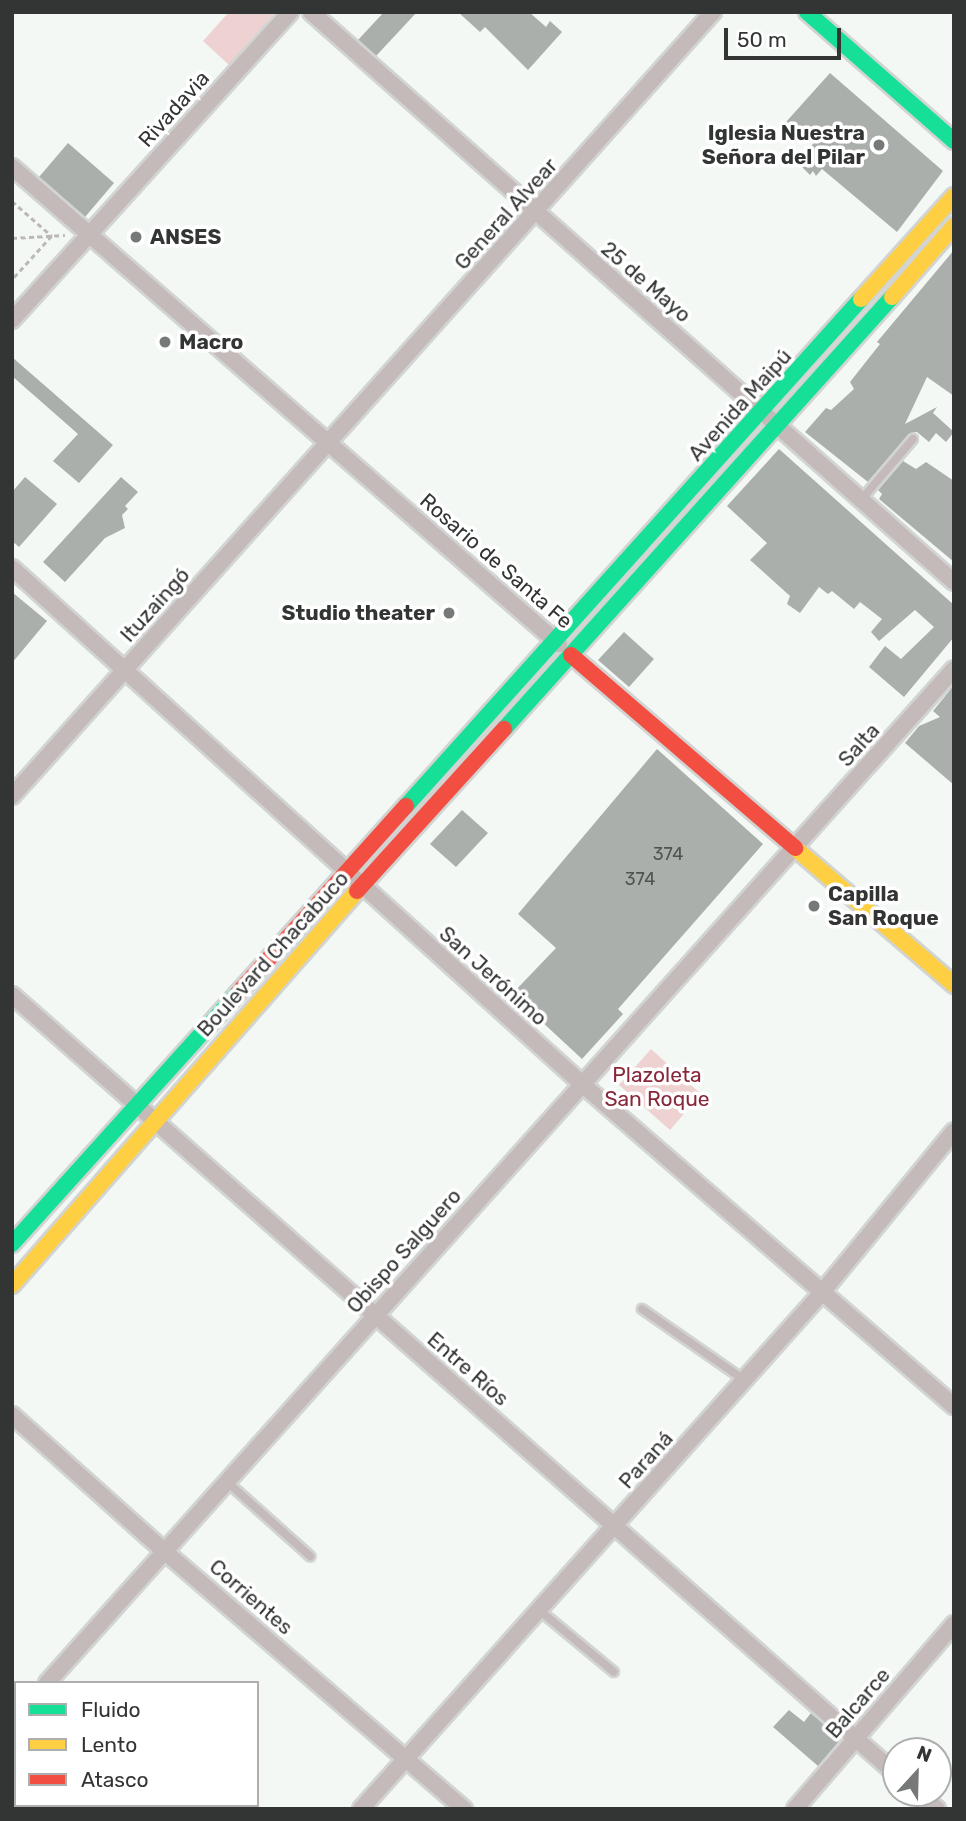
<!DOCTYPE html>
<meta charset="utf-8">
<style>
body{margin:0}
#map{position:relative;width:966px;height:1821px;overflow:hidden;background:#f3f8f5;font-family:Rubik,sans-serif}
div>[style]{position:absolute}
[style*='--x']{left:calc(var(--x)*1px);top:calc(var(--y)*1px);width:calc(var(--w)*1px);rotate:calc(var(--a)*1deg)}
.green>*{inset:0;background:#eed2d2}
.building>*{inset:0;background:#abafac}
.path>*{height:2.5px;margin-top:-1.25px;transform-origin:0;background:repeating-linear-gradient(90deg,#bdb8b8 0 5px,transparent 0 8.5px)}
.roads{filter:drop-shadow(2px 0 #d1d4d2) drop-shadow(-2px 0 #d1d4d2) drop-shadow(0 2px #d1d4d2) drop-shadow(0 -2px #d1d4d2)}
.lane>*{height:8px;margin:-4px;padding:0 4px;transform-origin:4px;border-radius:4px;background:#c5baba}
.street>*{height:16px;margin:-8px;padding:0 8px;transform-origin:8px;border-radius:8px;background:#c5baba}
.fast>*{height:16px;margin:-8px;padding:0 8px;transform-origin:8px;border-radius:8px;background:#16e098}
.slow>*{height:16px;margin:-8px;padding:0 8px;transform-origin:8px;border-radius:8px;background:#ffcf43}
.jam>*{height:16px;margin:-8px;padding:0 8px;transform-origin:8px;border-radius:8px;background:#f24e42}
.dots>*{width:19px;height:19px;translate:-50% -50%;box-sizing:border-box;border:4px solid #fff;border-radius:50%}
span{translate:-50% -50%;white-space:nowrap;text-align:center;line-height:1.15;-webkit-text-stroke:7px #fff;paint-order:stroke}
.number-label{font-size:18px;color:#505451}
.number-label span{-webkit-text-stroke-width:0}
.street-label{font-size:21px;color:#323533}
.poi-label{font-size:21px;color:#323533;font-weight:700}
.right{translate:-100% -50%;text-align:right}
.left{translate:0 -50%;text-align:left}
.park-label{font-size:21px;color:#882737}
.frame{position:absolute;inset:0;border:14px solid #323533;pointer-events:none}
.legend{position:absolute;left:14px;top:1681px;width:245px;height:126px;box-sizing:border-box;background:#fff;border:2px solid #adaead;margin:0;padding:9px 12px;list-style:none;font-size:21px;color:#323533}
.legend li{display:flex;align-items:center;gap:14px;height:35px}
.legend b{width:35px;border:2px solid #adaead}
.north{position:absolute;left:882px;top:1737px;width:70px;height:70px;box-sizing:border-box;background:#fff;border:2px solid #adaead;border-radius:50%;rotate:22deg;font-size:19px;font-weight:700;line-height:28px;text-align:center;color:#323533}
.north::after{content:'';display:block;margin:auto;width:24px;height:32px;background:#767977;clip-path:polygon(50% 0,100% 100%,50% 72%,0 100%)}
.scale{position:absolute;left:724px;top:28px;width:117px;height:32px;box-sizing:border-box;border:4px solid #323533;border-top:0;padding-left:9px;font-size:21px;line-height:24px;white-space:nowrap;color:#323533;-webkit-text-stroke:5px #fff;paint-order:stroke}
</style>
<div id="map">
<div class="green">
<i style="clip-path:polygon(229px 12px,276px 12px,229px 65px,203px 41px)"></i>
<i style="clip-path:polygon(651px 1049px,701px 1094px,670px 1130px,619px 1085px)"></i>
</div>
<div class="building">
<i style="clip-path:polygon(384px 12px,417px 12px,376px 56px,358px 40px)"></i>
<i style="clip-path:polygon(458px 12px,529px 12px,546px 27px,550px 21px,562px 32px,528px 70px,485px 27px,480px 32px)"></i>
<i style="clip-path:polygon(830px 73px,943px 171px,897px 232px,822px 169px,816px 176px,813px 171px,810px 175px,802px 167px,803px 163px,798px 159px,824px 133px,797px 130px,786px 122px)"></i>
<i style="clip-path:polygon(68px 143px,114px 183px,85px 217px,39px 177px)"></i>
<i style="clip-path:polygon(954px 250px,954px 396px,927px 377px,905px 424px,937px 407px,933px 413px,954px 432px,946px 442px,936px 433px,929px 442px,917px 432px,910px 433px,868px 482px,805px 432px,826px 408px,831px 410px,854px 389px,850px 382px,880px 344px,877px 342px)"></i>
<i style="clip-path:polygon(12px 357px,113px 445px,79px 483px,53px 461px,78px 434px,12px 376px)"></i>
<i style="clip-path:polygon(779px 449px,954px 605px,954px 637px,904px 697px,869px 667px,885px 646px,901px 659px,934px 627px,915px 610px,879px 641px,871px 632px,882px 619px,860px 602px,854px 609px,832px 591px,828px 594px,819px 587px,800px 613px,787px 604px,790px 596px,750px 560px,767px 543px,727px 506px)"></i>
<i style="clip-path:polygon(903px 461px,916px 469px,926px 462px,954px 481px,954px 562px,879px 499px,882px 494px,878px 490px)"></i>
<i style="clip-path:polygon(25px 477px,57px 504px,19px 547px,12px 541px,12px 492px)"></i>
<i style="clip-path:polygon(121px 477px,138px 492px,125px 506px,128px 509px,122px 515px,125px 528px,105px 538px,65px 582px,43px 562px)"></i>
<i style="clip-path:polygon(12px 592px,47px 621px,12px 663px)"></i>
<i style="clip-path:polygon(624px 632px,654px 659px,629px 687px,598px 660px)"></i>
<i style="clip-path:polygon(954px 685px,954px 785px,905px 743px,919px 726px,940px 717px,933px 711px)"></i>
<i style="clip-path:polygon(657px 749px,763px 844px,618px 1009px,623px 1014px,582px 1059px,512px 994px,556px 948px,518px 914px)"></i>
<i style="clip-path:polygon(462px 810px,488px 833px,456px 867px,430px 844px)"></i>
<i style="clip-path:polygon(789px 1710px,804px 1722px,811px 1713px,841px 1739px,818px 1766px,773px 1727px)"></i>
</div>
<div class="path">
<i style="--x:12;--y:201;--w:53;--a:41.2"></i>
<i style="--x:52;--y:236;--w:59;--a:132.3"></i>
<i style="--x:12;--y:238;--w:53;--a:-3.2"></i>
</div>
<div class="roads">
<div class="lane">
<i style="--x:861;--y:500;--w:80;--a:-49.6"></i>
<i style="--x:642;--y:1309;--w:124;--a:34.8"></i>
<i style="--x:226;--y:1481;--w:113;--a:41.8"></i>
<i style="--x:539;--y:1610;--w:97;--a:39.6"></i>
</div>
<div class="street">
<i style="--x:311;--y:12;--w:859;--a:41.56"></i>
<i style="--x:12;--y:167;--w:726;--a:41.09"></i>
<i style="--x:12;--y:320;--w:415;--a:-47.9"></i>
<i style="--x:12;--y:568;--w:769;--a:42.15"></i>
<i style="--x:582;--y:1084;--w:492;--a:40.9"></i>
<i style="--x:12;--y:796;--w:1052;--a:-48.2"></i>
<i style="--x:12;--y:995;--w:1178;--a:41.39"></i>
<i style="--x:12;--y:1415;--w:204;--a:41.8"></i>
<i style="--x:164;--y:1551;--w:396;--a:40.7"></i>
<i style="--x:47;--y:1683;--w:1360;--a:-48.19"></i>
<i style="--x:12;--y:1721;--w:5;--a:-37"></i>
<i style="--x:918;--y:1793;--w:25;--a:40"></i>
<i style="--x:361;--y:1809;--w:688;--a:-48.24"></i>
<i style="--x:819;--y:1296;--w:213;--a:-50.7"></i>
<i style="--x:795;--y:1809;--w:244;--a:-49.3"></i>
</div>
<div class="fast">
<i style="--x:807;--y:12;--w:196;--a:41.3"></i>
<i style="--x:504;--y:729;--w:581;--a:-48.07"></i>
<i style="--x:406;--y:806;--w:681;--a:-48.09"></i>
<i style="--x:12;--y:1244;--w:339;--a:-48"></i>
</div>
<div class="slow">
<i style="--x:892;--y:297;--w:94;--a:-48.9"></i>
<i style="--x:861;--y:299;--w:139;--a:-47.9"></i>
<i style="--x:795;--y:848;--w:210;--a:40.7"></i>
<i style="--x:12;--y:1285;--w:524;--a:-48.79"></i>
</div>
<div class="jam">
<i style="--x:571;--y:655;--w:296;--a:40.7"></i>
<i style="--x:357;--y:891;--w:219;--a:-47.8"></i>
<i style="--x:239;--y:992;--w:250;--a:-48.1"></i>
</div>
</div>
<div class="dots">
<i style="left:879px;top:145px;background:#767977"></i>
<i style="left:136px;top:237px;background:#767977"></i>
<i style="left:165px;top:342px;background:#767977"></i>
<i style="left:449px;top:613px;background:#767977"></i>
<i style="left:814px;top:906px;background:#767977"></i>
</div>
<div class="number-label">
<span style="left:668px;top:854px">374</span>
<span style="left:640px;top:879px">374</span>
</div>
<div class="street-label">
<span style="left:174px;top:109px;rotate:-48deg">Rivadavia</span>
<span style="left:506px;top:214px;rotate:-48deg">General Alvear</span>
<span style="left:646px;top:282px;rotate:41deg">25 de Mayo</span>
<span style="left:740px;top:405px;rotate:-48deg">Avenida Maipú</span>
<span style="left:496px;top:561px;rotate:41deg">Rosario de Santa Fe</span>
<span style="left:155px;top:605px;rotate:-48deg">Ituzaingó</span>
<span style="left:859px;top:745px;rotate:-48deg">Salta</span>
<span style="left:273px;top:954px;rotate:-48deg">Boulevard Chacabuco</span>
<span style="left:493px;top:976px;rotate:42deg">San Jerónimo</span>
<span style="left:404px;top:1251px;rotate:-48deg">Obispo Salguero</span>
<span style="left:468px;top:1369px;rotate:41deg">Entre Ríos</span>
<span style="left:646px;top:1460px;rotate:-48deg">Paraná</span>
<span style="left:251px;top:1597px;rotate:41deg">Corrientes</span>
<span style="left:858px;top:1703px;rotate:-49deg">Balcarce</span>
</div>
<div class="poi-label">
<span class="right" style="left:865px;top:145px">Iglesia Nuestra<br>Señora del Pilar</span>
<span class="left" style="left:150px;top:237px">ANSES</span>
<span class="left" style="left:179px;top:342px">Macro</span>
<span class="right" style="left:435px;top:613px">Studio theater</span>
<span class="left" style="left:828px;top:906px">Capilla<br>San Roque</span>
</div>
<div class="park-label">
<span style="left:657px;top:1087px">Plazoleta<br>San Roque</span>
</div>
<div class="frame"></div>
<ul class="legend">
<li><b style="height:9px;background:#16e098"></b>Fluido</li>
<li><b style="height:9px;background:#ffcf43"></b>Lento</li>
<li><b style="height:9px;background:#f24e42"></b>Atasco</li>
</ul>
<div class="north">N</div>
<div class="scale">50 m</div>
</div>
